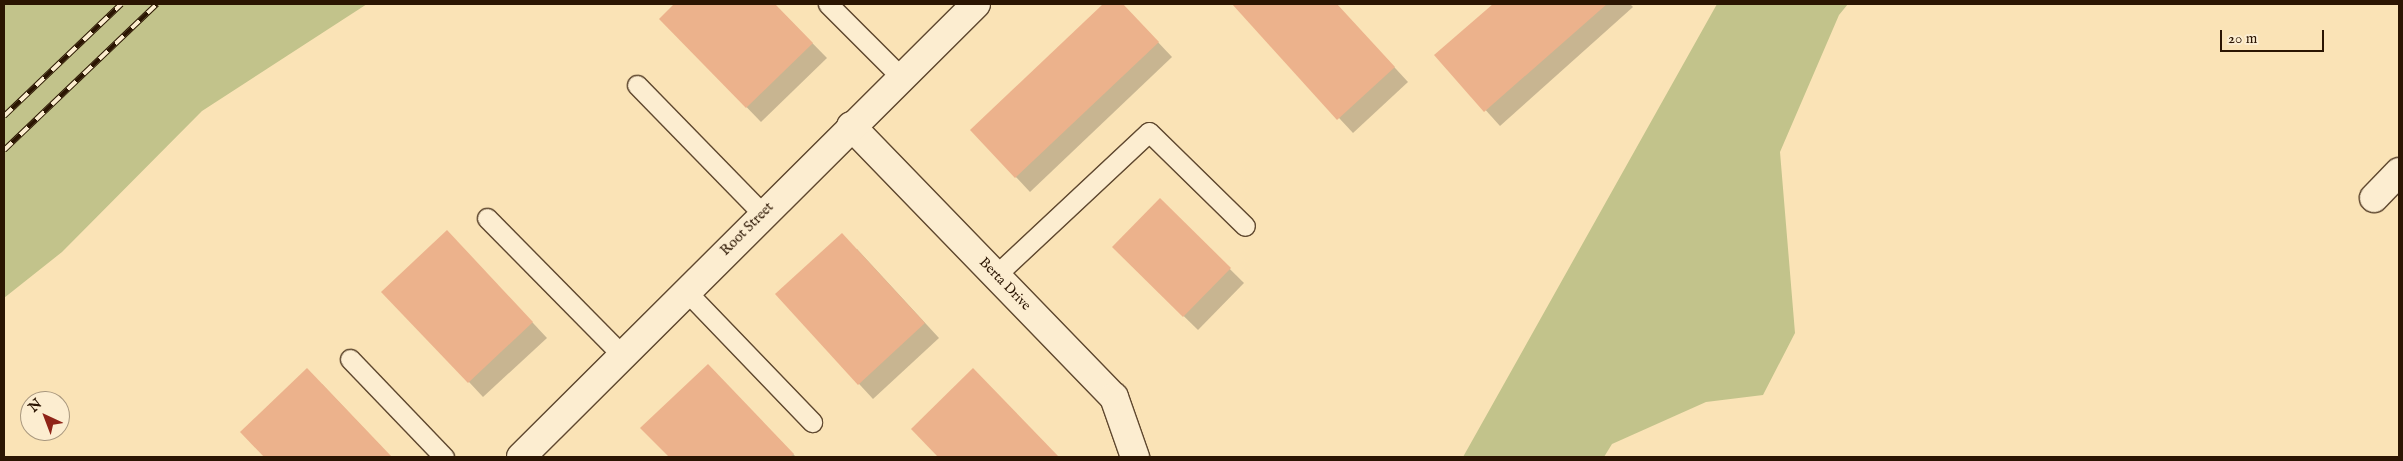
<!DOCTYPE html>
<style>
body{margin:0}
#map{position:relative;width:2403px;height:461px;overflow:hidden;background:#fae3b6;font-family:"IM FELL English",serif}
div>[style]{position:absolute}
[style*='--x']{left:calc(var(--x)*1px);top:calc(var(--y)*1px);width:calc(var(--w)*1px);rotate:calc(var(--a)*1deg)}
.green>*{inset:0;background:#c2c38b}
.shadow>*{inset:0;background:#0003}
.building>*{inset:0;background:#ecb28c}
.roads{filter:drop-shadow(1px 0 #5f482f) drop-shadow(-1px 0 #5f482f) drop-shadow(0 1px #5f482f) drop-shadow(0 -1px #5f482f)}
.service>*{height:19px;margin:-9.5px;padding:0 9.5px;transform-origin:9.5px;border-radius:9.5px;background:#fcedd0}
.minor>*{height:28px;margin:-14px;padding:0 14px;transform-origin:14px;border-radius:14px;background:#fcedd0}
.rail>*{height:5.5px;margin-top:-2.75px;transform-origin:0;background:repeating-linear-gradient(90deg,#fcedd0 0 11px,#2b1502 0 22px);box-sizing:border-box;border-block:1px solid #2b1502}
span{translate:-50% -50%;white-space:nowrap;text-align:center;line-height:1.15;-webkit-text-stroke:4px #fcedd0;paint-order:stroke}
.street-label{font-size:14px;color:#2b1502}
.frame{position:absolute;inset:0;border:5px solid #2b1502;pointer-events:none}
.north{position:absolute;left:20px;top:391px;width:50px;height:50px;box-sizing:border-box;background:#fcedd0;border:1px solid #a8977e;border-radius:50%;rotate:317deg;font-size:14px;font-weight:700;line-height:20px;text-align:center;color:#2b1502}
.north::after{content:'';display:block;margin:auto;width:18px;height:22px;background:#8f2418;clip-path:polygon(50% 0,100% 100%,50% 72%,0 100%)}
.scale{position:absolute;left:2220px;top:30px;width:104px;height:22px;box-sizing:border-box;border:2px solid #2b1502;border-top:0;padding-left:6px;font-size:15px;line-height:18px;white-space:nowrap;color:#2b1502;-webkit-text-stroke:4px #fcedd0;paint-order:stroke}
</style>
<div id="map">
<div class="green">
<i style="clip-path:polygon(4px 4px,367px 4px,202px 111px,62px 252px,4px 298px)"></i>
<i style="clip-path:polygon(1717px 4px,1848px 4px,1839px 15px,1780px 152px,1795px 333px,1763px 395px,1706px 402px,1612px 444px,1604px 457px,1463px 457px)"></i>
</div>
<div class="shadow">
<i style="clip-path:polygon(676px 4px,774px 4px,827px 58px,761px 122px,661px 19px)"></i>
<i style="clip-path:polygon(1105px 4px,1122px 4px,1172px 57px,1030px 192px,972px 130px)"></i>
<i style="clip-path:polygon(1233px 4px,1336px 4px,1408px 82px,1353px 133px)"></i>
<i style="clip-path:polygon(1494px 4px,1630px 4px,1633px 7px,1500px 126px,1436px 55px)"></i>
<i style="clip-path:polygon(1160px 200px,1244px 283px,1198px 330px,1113px 247px)"></i>
<i style="clip-path:polygon(461px 246px,547px 338px,483px 397px,469px 382px)"></i>
<i style="clip-path:polygon(857px 249px,939px 338px,873px 399px,776px 294px)"></i>
<i style="clip-path:polygon(722px 380px,796px 457px,670px 457px,642px 428px)"></i>
<i style="clip-path:polygon(322px 384px,391px 457px,265px 457px,241px 432px)"></i>
<i style="clip-path:polygon(987px 384px,1058px 457px,940px 457px,912px 429px)"></i>
</div>
<div class="building">
<i style="clip-path:polygon(674px 4px,775px 4px,813px 43px,746px 108px,659px 19px)"></i>
<i style="clip-path:polygon(1103px 4px,1123px 4px,1159px 42px,1015px 178px,970px 130px)"></i>
<i style="clip-path:polygon(1232px 4px,1337px 4px,1395px 67px,1337px 120px)"></i>
<i style="clip-path:polygon(1493px 4px,1607px 4px,1484px 112px,1434px 55px)"></i>
<i style="clip-path:polygon(1160px 198px,1231px 268px,1183px 317px,1112px 247px)"></i>
<i style="clip-path:polygon(447px 230px,533px 322px,468px 383px,381px 292px)"></i>
<i style="clip-path:polygon(842px 233px,925px 323px,858px 385px,775px 294px)"></i>
<i style="clip-path:polygon(708px 364px,794px 454px,790px 457px,669px 457px,640px 428px)"></i>
<i style="clip-path:polygon(307px 368px,392px 457px,264px 457px,240px 432px)"></i>
<i style="clip-path:polygon(973px 368px,1059px 457px,938px 457px,911px 429px)"></i>
</div>
<div class="roads">
<div class="service">
<i style="--x:828;--y:4;--w:103;--a:45"></i>
<i style="--x:637;--y:85;--w:180;--a:45.7"></i>
<i style="--x:487;--y:218;--w:192;--a:45.4"></i>
<i style="--x:996;--y:275;--w:209;--a:-43.1"></i>
<i style="--x:1149;--y:132;--w:134;--a:44.4"></i>
<i style="--x:686;--y:291;--w:182;--a:46.1"></i>
<i style="--x:350;--y:359;--w:136;--a:46.2"></i>
</div>
<div class="minor">
<i style="--x:851;--y:126;--w:378;--a:45.9"></i>
<i style="--x:1114;--y:397;--w:64;--a:70.7"></i>
<i style="--x:2374;--y:198;--w:36;--a:-46"></i>
<i style="--x:521;--y:457;--w:642;--a:-44.87"></i>
</div>
</div>
<div class="rail">
<i style="--x:4;--y:116;--w:162;--a:-43.7"></i>
<i style="--x:4;--y:150;--w:211;--a:-43.7"></i>
</div>
<div class="street-label">
<span style="left:747px;top:229px;rotate:-45deg">Root Street</span>
<span style="left:1005px;top:284px;rotate:46deg">Berta Drive</span>
</div>
<div class="frame"></div>
<div class="north">N</div>
<div class="scale">20 m</div>
</div>
